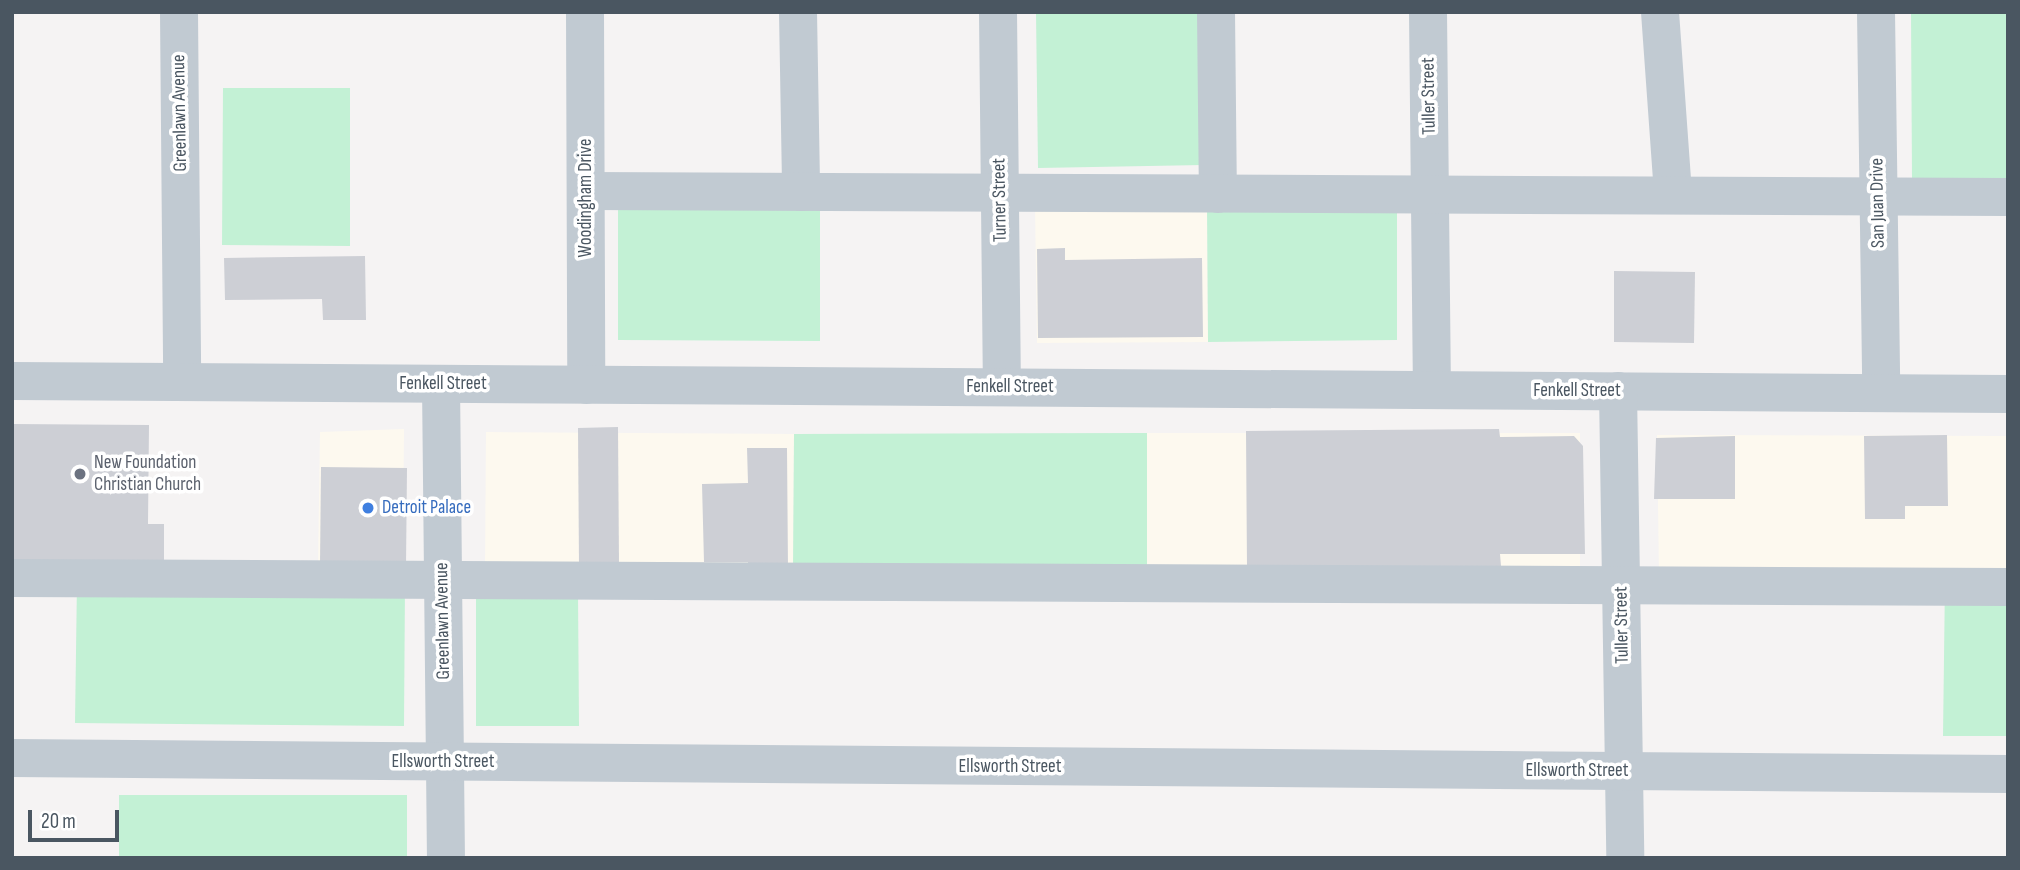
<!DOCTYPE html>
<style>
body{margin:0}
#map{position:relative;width:2020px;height:870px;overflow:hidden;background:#f5f3f3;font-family:"Sofia Sans Condensed",sans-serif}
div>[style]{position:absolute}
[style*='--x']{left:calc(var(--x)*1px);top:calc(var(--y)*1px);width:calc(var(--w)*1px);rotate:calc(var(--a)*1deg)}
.commercial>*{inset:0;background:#fdf9ef}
.green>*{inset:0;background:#c3f1d5}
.building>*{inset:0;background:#cdcfd5}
.minor>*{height:38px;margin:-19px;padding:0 19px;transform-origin:19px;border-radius:19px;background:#c1cad2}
.dots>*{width:19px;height:19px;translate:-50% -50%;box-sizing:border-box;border:4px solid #fff;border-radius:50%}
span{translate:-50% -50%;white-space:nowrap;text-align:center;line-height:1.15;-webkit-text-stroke:7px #fff;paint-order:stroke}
.street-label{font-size:19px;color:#4a5661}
.worship-label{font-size:19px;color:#5b616d}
.left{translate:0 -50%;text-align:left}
.shop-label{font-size:19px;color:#366cbe}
.frame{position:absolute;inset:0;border:14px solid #4a5661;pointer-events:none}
.scale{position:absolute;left:28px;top:810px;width:91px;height:32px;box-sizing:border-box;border:4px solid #4a5661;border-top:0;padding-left:9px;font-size:21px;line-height:24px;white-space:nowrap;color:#4a5661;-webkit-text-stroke:5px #fff;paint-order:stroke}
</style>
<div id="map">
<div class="commercial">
<i style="clip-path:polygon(1207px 204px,1208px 342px,1037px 343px,1035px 206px)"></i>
<i style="clip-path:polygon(404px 429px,403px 569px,318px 569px,320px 432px)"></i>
<i style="clip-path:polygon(486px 432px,794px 434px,793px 570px,485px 569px)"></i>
<i style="clip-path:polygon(1147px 433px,1580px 433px,1580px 572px,1147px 572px)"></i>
<i style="clip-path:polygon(1657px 435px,2008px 436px,2008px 571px,1659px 573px)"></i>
</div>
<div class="green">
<i style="clip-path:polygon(1036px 12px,1201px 12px,1203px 165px,1038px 168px)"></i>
<i style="clip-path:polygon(1911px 12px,2008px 12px,2008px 179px,1912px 180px)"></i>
<i style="clip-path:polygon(223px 88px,350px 88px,350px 246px,222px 245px)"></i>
<i style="clip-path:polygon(618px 201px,820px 201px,820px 341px,618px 340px)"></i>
<i style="clip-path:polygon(1207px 204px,1397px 204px,1397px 340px,1208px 342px)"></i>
<i style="clip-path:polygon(1147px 433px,1147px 572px,793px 570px,794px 434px)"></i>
<i style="clip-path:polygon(1945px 580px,2008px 580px,2008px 736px,1943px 736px)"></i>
<i style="clip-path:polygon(77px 581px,405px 584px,404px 726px,75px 723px)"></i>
<i style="clip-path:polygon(476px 592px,578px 592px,579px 726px,476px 726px)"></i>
<i style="clip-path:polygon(119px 795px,407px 795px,407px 858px,119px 858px)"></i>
</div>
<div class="building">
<i style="clip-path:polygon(1065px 248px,1065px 260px,1202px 258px,1203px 337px,1038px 338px,1037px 249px)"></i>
<i style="clip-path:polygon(365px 256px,366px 320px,323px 320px,322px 299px,225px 300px,224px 258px)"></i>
<i style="clip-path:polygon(1614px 271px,1695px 272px,1694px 343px,1614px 342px)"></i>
<i style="clip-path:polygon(12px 424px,149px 425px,148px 524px,164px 524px,164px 566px,12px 565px)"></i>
<i style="clip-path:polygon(618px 427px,619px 565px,579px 566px,578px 428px)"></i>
<i style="clip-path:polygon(1499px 429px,1500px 437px,1574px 436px,1583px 446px,1585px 554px,1500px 554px,1501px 566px,1247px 568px,1246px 431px)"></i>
<i style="clip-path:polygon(1947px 435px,1948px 506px,1905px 506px,1905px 519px,1865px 519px,1864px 436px)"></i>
<i style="clip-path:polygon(1735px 436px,1735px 499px,1654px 499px,1656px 438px)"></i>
<i style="clip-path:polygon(747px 448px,787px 448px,788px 569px,748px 570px,748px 562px,704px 562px,702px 484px,748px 483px)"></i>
<i style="clip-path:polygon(321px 467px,407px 468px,406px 566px,320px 566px)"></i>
</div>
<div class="minor">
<i style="--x:179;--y:12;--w:370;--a:89.5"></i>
<i style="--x:585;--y:12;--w:373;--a:89.8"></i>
<i style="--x:798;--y:12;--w:180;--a:89"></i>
<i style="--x:998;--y:12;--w:375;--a:89.4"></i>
<i style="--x:1216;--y:12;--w:182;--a:89.4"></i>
<i style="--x:1428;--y:12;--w:378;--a:89.4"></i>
<i style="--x:1660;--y:12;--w:183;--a:85.9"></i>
<i style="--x:1876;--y:12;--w:381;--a:89.2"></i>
<i style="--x:587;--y:191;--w:1421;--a:0.24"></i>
<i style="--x:12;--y:381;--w:1996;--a:0.37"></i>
<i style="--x:441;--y:384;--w:474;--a:89.4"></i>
<i style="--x:1618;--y:391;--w:467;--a:89.1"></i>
<i style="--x:12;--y:578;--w:1996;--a:0.26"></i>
<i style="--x:12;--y:758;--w:1996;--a:0.46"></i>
</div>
<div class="dots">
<i style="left:80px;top:474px;background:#6b7280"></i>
<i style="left:368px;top:508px;background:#3f7fe0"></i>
</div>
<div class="street-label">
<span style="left:1429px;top:96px;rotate:-91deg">Tuller Street</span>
<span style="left:180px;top:113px;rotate:-91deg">Greenlawn Avenue</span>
<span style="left:586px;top:198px;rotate:-90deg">Woodingham Drive</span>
<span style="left:1000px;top:200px;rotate:-91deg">Turner Street</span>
<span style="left:1878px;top:203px;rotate:-91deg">San Juan Drive</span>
<span style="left:443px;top:384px">Fenkell Street</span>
<span style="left:1010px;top:387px">Fenkell Street</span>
<span style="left:1577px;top:391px">Fenkell Street</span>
<span style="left:443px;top:621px;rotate:-91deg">Greenlawn Avenue</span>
<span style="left:1622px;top:625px;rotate:-91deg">Tuller Street</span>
<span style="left:443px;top:762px">Ellsworth Street</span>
<span style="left:1010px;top:767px">Ellsworth Street</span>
<span style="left:1577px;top:771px">Ellsworth Street</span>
</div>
<div class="worship-label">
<span class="left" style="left:94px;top:474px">New Foundation<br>Christian Church</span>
</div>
<div class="shop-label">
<span class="left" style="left:382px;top:508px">Detroit Palace</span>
</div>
<div class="frame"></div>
<div class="scale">20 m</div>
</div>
